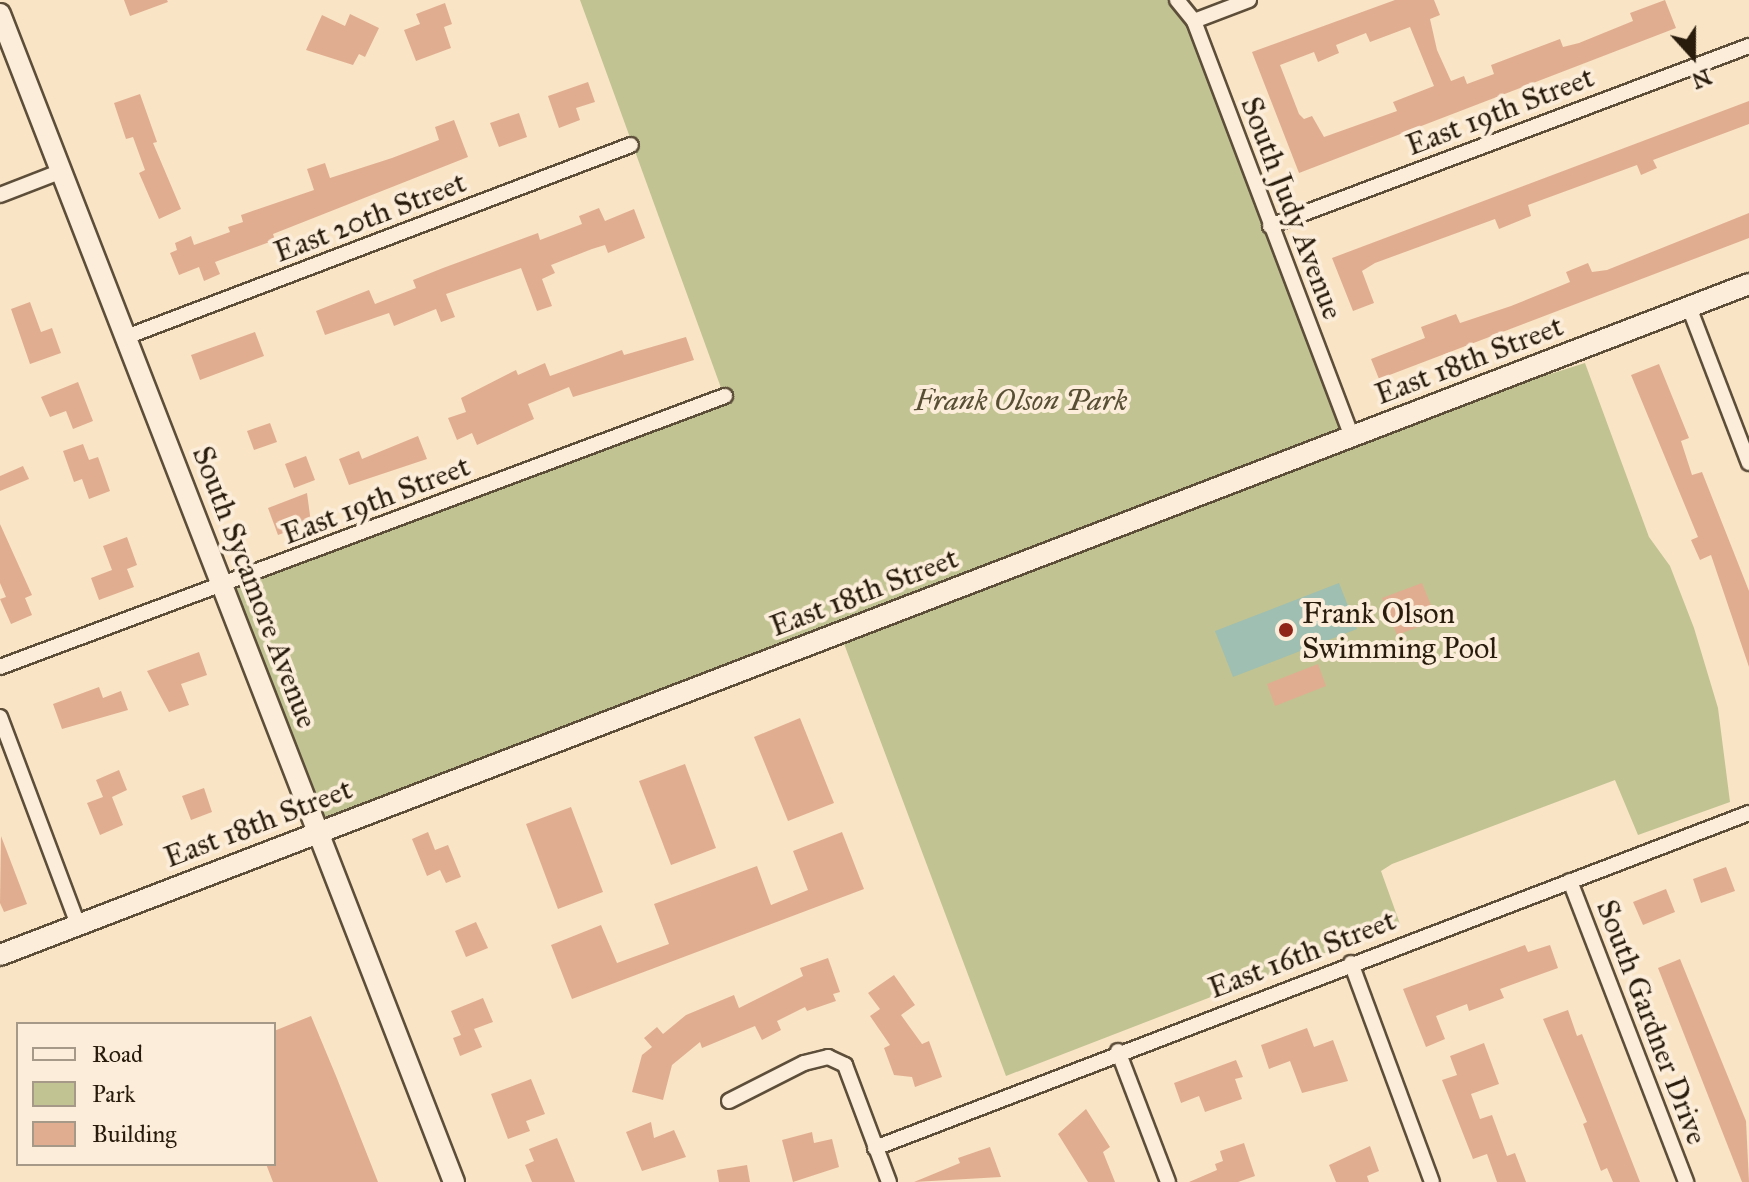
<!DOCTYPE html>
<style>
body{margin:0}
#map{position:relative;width:1749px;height:1182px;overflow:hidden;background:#f9e4c5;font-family:"IM FELL Great Primer",serif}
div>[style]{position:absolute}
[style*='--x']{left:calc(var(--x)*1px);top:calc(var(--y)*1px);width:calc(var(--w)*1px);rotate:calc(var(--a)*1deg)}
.green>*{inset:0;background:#c1c392}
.water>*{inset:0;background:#9ebfb1}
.building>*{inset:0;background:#e1ad90}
.roads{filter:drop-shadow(2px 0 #5d4e3a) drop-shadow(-2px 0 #5d4e3a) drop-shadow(0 2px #5d4e3a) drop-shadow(0 -2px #5d4e3a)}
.street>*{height:14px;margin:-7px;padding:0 7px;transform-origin:7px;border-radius:7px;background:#fbedd9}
.secondary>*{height:20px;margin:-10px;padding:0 10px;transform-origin:10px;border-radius:10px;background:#fbedd9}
.dots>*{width:22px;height:22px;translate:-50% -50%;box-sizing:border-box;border:4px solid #fbedd9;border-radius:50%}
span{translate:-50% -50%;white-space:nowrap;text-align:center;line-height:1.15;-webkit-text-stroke:8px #fbedd9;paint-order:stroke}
.street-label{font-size:30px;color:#291c0c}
.park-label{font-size:30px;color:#574e34;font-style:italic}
.poi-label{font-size:30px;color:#291c0c}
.left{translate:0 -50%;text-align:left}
.legend{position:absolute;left:16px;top:1022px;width:260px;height:144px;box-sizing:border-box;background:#fbedd9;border:2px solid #a79987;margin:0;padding:10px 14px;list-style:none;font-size:24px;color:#291c0c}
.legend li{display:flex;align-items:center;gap:16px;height:40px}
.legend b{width:40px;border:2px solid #a79987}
.north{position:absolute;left:1653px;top:16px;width:80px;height:80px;-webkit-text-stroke:6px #fbedd9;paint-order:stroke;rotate:159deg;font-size:22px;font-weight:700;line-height:32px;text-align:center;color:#291c0c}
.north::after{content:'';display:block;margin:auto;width:28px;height:36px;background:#291c0c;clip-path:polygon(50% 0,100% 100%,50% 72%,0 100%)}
</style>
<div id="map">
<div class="green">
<i style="clip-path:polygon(580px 0,1177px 0,1194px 21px,1352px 437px,1585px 363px,1649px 537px,1670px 566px,1694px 628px,1718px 708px,1730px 802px,1638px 835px,1615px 780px,1392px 864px,1381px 871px,1400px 924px,1006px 1076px,840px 633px,317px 833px,223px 585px,724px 396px)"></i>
</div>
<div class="water">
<i style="clip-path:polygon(1339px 583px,1357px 629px,1233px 677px,1215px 631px)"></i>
</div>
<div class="building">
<i style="clip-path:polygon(124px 0,167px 0,168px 2px,130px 16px)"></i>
<i style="clip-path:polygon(evenodd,1395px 0,1434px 0,1440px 15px,1430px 19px,1437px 50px,1451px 81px,1464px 76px,1467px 84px,1494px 74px,1491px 65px,1560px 39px,1563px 47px,1579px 43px,1633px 21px,1630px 13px,1665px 0,1676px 28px,1299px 173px,1252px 52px,1395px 0,1410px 27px,1434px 86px,1393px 102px,1397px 111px,1324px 137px,1312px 116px,1304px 119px,1299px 114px,1280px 65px,1314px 52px,1318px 62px,1339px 53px,1336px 45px,1366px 33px,1370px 42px,1410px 27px)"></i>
<i style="clip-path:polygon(445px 3px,452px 24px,444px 27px,451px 48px,416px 61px,404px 30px,420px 24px,416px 14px)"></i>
<i style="clip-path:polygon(350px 14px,379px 28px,365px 57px,359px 54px,353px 65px,306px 50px,322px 15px,345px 26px)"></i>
<i style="clip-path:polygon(588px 82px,595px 102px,576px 108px,580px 120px,559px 128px,548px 96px)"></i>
<i style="clip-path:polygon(140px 94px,157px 142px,153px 143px,181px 209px,159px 219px,139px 173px,145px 170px,133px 137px,126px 139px,114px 103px)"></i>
<i style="clip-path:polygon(1749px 101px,1749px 124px,1653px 160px,1657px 168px,1641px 175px,1637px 165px,1528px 205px,1531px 216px,1499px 229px,1495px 219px,1375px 263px,1362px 271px,1374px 303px,1353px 311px,1332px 258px)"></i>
<i style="clip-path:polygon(519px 113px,527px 137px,499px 147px,490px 123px)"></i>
<i style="clip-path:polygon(454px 120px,468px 157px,273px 234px,275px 240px,215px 262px,220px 274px,204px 281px,199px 267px,179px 275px,170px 253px,177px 250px,175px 243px,191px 236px,194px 245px,230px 232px,228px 227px,243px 222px,241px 215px,314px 190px,307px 169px,325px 163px,330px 178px,392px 158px,439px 140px,435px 127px)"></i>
<i style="clip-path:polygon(599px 208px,605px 221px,634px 209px,645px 238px,608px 253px,605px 245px,592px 249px,551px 265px,555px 273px,542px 279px,552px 306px,537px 311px,521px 268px,446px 294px,455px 317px,441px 322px,436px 309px,394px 326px,389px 313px,325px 335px,316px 311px,369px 290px,375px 304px,416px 288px,413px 280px,443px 268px,538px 233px,540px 240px,582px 224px,579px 216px)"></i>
<i style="clip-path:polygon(1749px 213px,1749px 238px,1379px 379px,1371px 359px,1425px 338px,1421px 327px,1456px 314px,1460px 323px,1511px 306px,1570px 282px,1566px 272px,1588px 263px,1592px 272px,1607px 270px)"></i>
<i style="clip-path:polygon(30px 302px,41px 332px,52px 328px,61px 353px,30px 364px,11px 309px)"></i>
<i style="clip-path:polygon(255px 332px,264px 356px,200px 380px,191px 355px)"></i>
<i style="clip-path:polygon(686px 337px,694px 360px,573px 397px,569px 387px,528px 404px,534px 419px,477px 445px,472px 433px,457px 440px,448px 418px,466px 412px,461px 398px,516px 370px,518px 375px,545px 363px,550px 376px,622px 350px,624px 355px)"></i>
<i style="clip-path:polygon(1659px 364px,1689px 438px,1681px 441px,1692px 475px,1702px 472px,1749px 591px,1749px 667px,1711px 555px,1700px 560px,1691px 540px,1698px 537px,1631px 375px)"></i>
<i style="clip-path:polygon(78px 382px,93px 421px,73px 429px,66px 411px,50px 417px,41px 397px)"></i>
<i style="clip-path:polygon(270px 423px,277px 442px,254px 450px,247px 431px)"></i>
<i style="clip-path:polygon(418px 436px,427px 459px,349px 485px,339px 459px,359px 451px,362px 459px)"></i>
<i style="clip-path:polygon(83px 444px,89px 460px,98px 457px,110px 491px,89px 499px,82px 479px,74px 482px,63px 451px)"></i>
<i style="clip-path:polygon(306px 456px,315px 480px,294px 488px,285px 464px)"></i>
<i style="clip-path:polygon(23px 466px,29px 479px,0 491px,0 476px)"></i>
<i style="clip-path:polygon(307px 493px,311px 523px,278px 535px,268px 508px)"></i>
<i style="clip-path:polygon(0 524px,32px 595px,25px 598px,32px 615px,11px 624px,0 599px,6px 597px,0 583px)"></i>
<i style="clip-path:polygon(127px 537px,137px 565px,127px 569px,134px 587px,99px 600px,91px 578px,112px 570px,103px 546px)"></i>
<i style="clip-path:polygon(1422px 583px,1437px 620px,1397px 635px,1382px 598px)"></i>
<i style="clip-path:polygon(199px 652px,207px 675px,181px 684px,189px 705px,169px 712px,147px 671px)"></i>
<i style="clip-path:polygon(1318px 664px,1326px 686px,1275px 706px,1267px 684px)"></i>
<i style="clip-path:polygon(99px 687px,103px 698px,121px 691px,128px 710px,62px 729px,53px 704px)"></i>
<i style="clip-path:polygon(800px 718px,834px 803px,788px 821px,754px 737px)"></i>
<i style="clip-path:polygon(685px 764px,716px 848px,671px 865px,639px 781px)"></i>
<i style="clip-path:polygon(119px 770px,127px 790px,112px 797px,123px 825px,100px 835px,87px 803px,103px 797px,96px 780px)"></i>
<i style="clip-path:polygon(204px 788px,212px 812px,191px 820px,182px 796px)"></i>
<i style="clip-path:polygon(571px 807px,603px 892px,558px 909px,526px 824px)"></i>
<i style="clip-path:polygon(428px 832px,435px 850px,448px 845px,461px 877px,446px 883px,440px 870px,427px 876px,412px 839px)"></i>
<i style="clip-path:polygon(842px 832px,864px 889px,572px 999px,551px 945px,601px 925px,617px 963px,669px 944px,654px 904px,757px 866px,771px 905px,808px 890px,793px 851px)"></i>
<i style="clip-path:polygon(1px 836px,27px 904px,4px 912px,0 903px)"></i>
<i style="clip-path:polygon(1726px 867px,1735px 891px,1701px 903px,1693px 879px)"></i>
<i style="clip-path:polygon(1666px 889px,1675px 912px,1643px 925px,1633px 902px)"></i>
<i style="clip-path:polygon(476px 922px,488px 948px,466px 957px,455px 931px)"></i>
<i style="clip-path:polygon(1525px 945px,1528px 952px,1550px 945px,1558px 968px,1500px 989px,1504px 998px,1469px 1011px,1467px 1004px,1436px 1016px,1445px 1039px,1426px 1047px,1403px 989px)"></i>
<i style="clip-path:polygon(828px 958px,840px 992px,833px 994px,836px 1001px,807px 1011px,805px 1007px,777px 1021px,781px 1030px,762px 1040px,755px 1026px,702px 1048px,700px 1042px,672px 1065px,663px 1100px,632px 1092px,642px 1055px,652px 1047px,644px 1038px,657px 1027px,663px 1034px,686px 1015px,734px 995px,739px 1008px,803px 976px,800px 968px)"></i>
<i style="clip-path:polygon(1680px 959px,1746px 1121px,1749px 1182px,1742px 1182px,1658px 968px)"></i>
<i style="clip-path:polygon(894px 975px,915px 1005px,901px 1015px,922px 1044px,929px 1041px,942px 1077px,915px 1087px,912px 1077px,894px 1075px,884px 1048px,890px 1045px,870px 1016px,880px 1009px,868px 993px)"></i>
<i style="clip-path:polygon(483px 998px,493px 1022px,474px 1029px,482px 1047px,460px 1056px,453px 1038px,461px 1035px,451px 1011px)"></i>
<i style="clip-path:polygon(1568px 1010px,1577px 1036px,1582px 1034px,1640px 1182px,1613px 1182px,1607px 1168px,1601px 1171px,1583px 1124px,1587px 1122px,1543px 1019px)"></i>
<i style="clip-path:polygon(311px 1016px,336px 1076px,378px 1182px,273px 1182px,266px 1164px,274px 1164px,274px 1031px)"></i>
<i style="clip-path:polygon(1307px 1028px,1314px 1047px,1333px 1040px,1348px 1081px,1302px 1093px,1290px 1061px,1269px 1069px,1261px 1045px)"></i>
<i style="clip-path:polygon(1484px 1043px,1499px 1084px,1471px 1094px,1480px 1119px,1492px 1115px,1507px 1156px,1515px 1153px,1526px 1182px,1497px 1182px,1487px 1154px,1473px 1159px,1442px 1080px,1457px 1075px,1450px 1056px)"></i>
<i style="clip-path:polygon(1236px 1060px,1243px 1077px,1235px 1079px,1242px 1099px,1205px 1112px,1199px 1096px,1181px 1103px,1174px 1083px)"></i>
<i style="clip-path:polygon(531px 1079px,545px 1114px,526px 1121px,530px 1131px,508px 1139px,491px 1094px)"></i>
<i style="clip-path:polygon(1086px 1109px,1110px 1147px,1103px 1152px,1115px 1182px,1088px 1182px,1058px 1134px)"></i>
<i style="clip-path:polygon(651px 1122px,654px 1138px,674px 1130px,686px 1157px,642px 1171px,626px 1132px)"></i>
<i style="clip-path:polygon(812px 1132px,814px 1143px,832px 1139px,839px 1167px,793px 1182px,782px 1140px)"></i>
<i style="clip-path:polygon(557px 1138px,575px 1182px,532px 1182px,525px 1165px,534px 1161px,529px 1149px)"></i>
<i style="clip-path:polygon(1244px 1143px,1255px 1176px,1238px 1182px,1189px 1182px,1217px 1170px,1215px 1164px,1223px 1161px,1220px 1151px)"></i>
<i style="clip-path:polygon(1370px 1146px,1379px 1171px,1367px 1176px,1369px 1182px,1336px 1182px,1329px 1165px)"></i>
<i style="clip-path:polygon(990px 1147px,1001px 1177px,914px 1182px,960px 1163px,958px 1158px)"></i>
<i style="clip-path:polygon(747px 1165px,750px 1182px,719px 1182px,717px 1170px)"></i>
</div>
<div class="roads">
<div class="street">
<i style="--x:1177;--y:0;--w:27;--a:51"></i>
<i style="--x:1194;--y:21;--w:446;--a:69.2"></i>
<i style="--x:1194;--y:21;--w:59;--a:-20.9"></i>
<i style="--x:0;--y:195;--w:66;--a:-21.2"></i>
<i style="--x:1270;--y:226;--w:512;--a:-20.6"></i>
<i style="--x:1689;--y:307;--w:167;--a:69"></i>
<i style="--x:126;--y:337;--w:540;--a:-20.82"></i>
<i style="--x:0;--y:667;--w:774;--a:-20.5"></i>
<i style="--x:0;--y:717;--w:221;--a:69.4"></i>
<i style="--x:1570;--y:881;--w:323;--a:68.9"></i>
<i style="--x:1351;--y:963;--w:233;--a:69.7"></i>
<i style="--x:1118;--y:1051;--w:140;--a:69.1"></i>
<i style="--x:729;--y:1101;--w:84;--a:-26.9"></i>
<i style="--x:804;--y:1063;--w:25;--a:-14"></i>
<i style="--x:828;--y:1057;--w:19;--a:25"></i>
<i style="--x:845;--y:1065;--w:125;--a:69.4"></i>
<i style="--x:875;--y:1148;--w:936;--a:-20.97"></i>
</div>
<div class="secondary">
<i style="--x:0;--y:14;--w:1253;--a:68.76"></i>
<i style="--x:0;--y:955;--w:1873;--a:-20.99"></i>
</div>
</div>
<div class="dots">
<i style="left:1286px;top:630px;background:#8f2418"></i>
</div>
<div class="street-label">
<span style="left:1500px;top:111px;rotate:-21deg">East 19th Street</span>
<span style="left:1292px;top:208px;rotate:69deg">South Judy Avenue</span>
<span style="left:370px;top:217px;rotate:-21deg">East 20th Street</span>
<span style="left:1469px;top:360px;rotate:-21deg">East 18th Street</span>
<span style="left:376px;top:500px;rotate:-21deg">East 19th Street</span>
<span style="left:255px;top:587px;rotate:69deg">South Sycamore Avenue</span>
<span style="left:864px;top:592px;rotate:-21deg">East 18th Street</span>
<span style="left:258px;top:823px;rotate:-21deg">East 18th Street</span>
<span style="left:1302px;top:954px;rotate:-21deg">East 16th Street</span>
<span style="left:1652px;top:1022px;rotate:69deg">South Gardner Drive</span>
</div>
<div class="park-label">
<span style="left:1021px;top:400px">Frank Olson Park</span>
</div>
<div class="poi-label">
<span class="left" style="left:1302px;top:630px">Frank Olson<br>Swimming Pool</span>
</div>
<ul class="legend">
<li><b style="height:10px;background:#fbedd9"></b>Road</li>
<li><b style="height:22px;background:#c1c392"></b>Park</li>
<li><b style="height:22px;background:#e1ad90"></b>Building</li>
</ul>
<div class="north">N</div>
</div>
